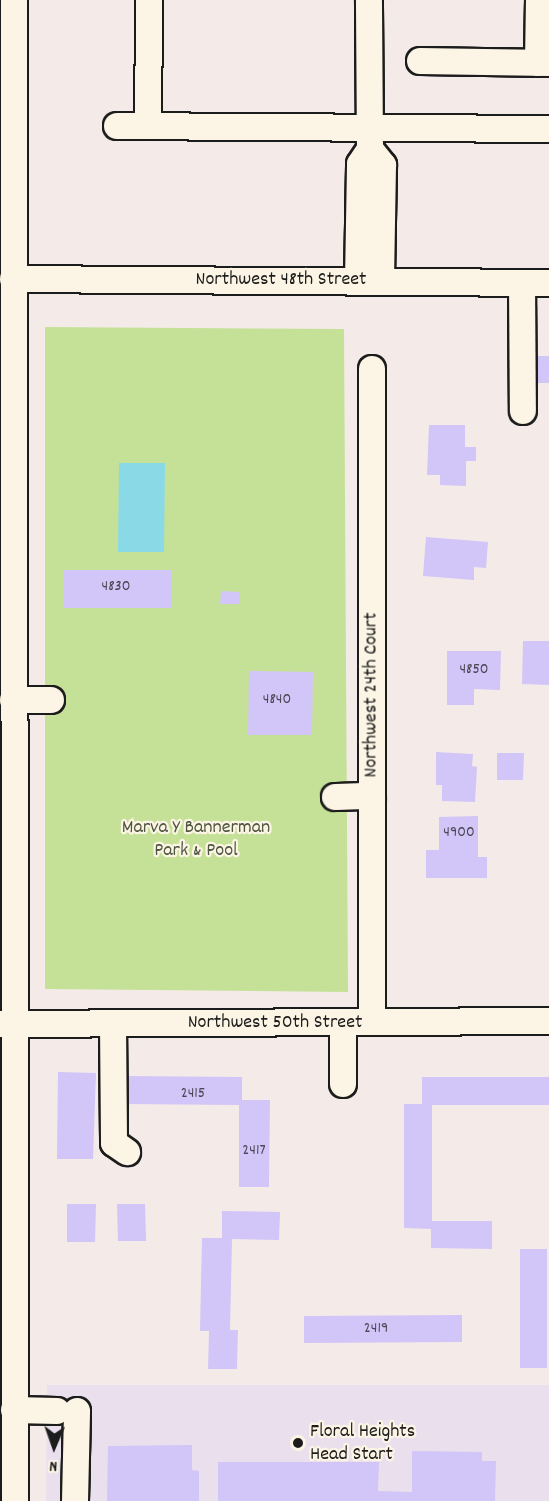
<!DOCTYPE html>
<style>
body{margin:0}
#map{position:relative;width:549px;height:1501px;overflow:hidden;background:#f4ebe9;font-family:Dekko,sans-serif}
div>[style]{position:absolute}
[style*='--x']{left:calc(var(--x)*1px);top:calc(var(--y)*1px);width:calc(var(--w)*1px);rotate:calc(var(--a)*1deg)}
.built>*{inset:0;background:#eae0ed}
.green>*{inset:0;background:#c5e198}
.water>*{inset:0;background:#8ad9e7}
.building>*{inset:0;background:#d2c5f7}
.roads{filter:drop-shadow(2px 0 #1c1c1c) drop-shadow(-2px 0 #1c1c1c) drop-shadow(0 2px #1c1c1c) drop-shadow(0 -2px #1c1c1c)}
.minor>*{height:26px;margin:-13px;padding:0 13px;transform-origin:13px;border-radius:13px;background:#fcf5e5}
.dots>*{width:16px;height:16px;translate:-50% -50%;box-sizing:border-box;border:3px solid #fcf5e5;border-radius:50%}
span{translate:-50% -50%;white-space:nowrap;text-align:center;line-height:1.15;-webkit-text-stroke:4.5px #fcf5e5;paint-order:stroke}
.number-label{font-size:16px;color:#4a4653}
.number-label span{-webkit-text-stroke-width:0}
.street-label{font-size:20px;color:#1c1c1c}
.park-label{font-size:20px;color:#4f5741}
.poi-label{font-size:20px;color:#1c1c1c}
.left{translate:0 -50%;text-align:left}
.north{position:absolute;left:24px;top:1417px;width:60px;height:60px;-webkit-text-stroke:4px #fcf5e5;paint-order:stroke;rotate:182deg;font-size:16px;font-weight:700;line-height:24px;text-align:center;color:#1c1c1c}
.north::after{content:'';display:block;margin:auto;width:21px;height:27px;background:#1c1c1c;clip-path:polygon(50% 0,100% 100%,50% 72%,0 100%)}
</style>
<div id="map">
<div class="built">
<i style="clip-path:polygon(47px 1385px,549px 1385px,549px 1501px,46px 1501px)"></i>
</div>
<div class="green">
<i style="clip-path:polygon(45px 327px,344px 329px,348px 992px,45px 989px)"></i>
</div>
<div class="water">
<i style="clip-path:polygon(119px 463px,165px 463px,164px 552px,118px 552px)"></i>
</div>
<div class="building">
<i style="clip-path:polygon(532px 356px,549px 356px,549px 383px,532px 383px)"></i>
<i style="clip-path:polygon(429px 425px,465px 425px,465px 447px,476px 447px,476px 461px,466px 461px,466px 486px,440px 485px,440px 475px,427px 475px)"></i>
<i style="clip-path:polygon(426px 537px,488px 542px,486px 568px,474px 567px,474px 580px,423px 576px)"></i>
<i style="clip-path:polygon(63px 570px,171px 570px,171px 608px,64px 608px)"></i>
<i style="clip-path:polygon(221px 591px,240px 592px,240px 604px,220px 604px)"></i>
<i style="clip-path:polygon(523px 641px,549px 641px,549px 685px,522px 684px)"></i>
<i style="clip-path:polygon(447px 651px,501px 651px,500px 690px,474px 689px,474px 705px,447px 705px)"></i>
<i style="clip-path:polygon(249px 671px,313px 672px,312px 735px,248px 735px)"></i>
<i style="clip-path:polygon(436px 752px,473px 754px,472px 766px,477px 767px,475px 802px,442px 801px,442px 785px,436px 785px)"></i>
<i style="clip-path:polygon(497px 753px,524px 753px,523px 780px,497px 780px)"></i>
<i style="clip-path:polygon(478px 816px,478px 857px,487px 857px,487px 878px,426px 878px,426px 850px,439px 850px,439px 817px)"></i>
<i style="clip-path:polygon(58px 1072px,96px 1073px,93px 1159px,57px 1159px)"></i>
<i style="clip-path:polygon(122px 1076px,242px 1077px,242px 1100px,270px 1100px,269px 1187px,239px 1187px,239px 1105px,122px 1104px)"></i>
<i style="clip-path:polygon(422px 1077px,549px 1077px,549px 1105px,432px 1105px,432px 1221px,492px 1221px,492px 1249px,431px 1248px,431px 1229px,404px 1228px,404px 1104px,422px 1104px)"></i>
<i style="clip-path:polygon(67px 1204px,96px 1204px,95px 1242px,67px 1242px)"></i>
<i style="clip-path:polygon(117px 1204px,145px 1204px,146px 1241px,118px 1241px)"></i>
<i style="clip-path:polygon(222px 1211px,280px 1212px,279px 1240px,232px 1239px,230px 1330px,238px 1330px,237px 1369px,208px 1369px,209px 1331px,200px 1331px,202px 1238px,222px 1238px)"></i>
<i style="clip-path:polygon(520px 1249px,547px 1249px,547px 1368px,520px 1368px)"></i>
<i style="clip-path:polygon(462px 1315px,462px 1342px,304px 1343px,304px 1316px)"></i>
<i style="clip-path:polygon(192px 1445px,192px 1470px,199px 1471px,199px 1501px,107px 1501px,108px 1446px)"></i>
<i style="clip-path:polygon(412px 1451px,482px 1452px,482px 1461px,496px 1461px,495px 1501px,218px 1501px,218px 1462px,379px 1462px,378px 1491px,412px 1492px)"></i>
</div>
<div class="roads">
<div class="minor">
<i style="--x:14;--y:0;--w:1501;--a:89.96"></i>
<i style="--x:420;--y:61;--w:129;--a:0.9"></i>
<i style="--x:538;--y:63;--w:63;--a:-89.1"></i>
<i style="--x:117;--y:126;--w:432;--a:0.4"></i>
<i style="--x:148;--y:126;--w:126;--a:-89.5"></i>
<i style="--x:370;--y:149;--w:21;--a:51"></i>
<i style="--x:383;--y:165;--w:116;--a:91"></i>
<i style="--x:13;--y:279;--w:536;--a:0.43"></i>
<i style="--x:358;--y:281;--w:117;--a:-89"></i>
<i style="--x:360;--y:164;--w:18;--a:-56"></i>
<i style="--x:370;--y:149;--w:149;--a:-90.4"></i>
<i style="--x:522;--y:283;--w:128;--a:89.6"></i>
<i style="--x:372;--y:369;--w:653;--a:90"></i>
<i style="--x:13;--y:700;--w:38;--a:0"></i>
<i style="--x:335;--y:797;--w:37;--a:-2"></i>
<i style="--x:0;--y:1024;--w:549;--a:-0.31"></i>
<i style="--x:113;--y:1024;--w:119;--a:89.5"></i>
<i style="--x:114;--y:1143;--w:16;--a:35"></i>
<i style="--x:343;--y:1084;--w:61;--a:-90"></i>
<i style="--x:14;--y:1410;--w:43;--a:1.3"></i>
<i style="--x:75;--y:1501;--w:90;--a:-88.7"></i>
</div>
</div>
<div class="dots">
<i style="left:298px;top:1443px;background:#1c1c1c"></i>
</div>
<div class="number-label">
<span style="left:116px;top:587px">4830</span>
<span style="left:474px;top:670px">4850</span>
<span style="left:277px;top:700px">4840</span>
<span style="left:459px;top:833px">4900</span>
<span style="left:193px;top:1094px">2415</span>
<span style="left:254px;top:1151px">2417</span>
<span style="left:376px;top:1329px">2419</span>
</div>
<div class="street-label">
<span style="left:281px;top:280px">Northwest 48th Street</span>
<span style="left:372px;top:695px;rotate:-90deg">Northwest 24th Court</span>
<span style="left:275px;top:1023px">Northwest 50th Street</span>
</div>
<div class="park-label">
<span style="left:196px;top:840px">Marva Y Bannerman<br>Park &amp; Pool</span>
</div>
<div class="poi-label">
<span class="left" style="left:310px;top:1444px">Floral Heights<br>Head Start</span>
</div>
<div class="north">N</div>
</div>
